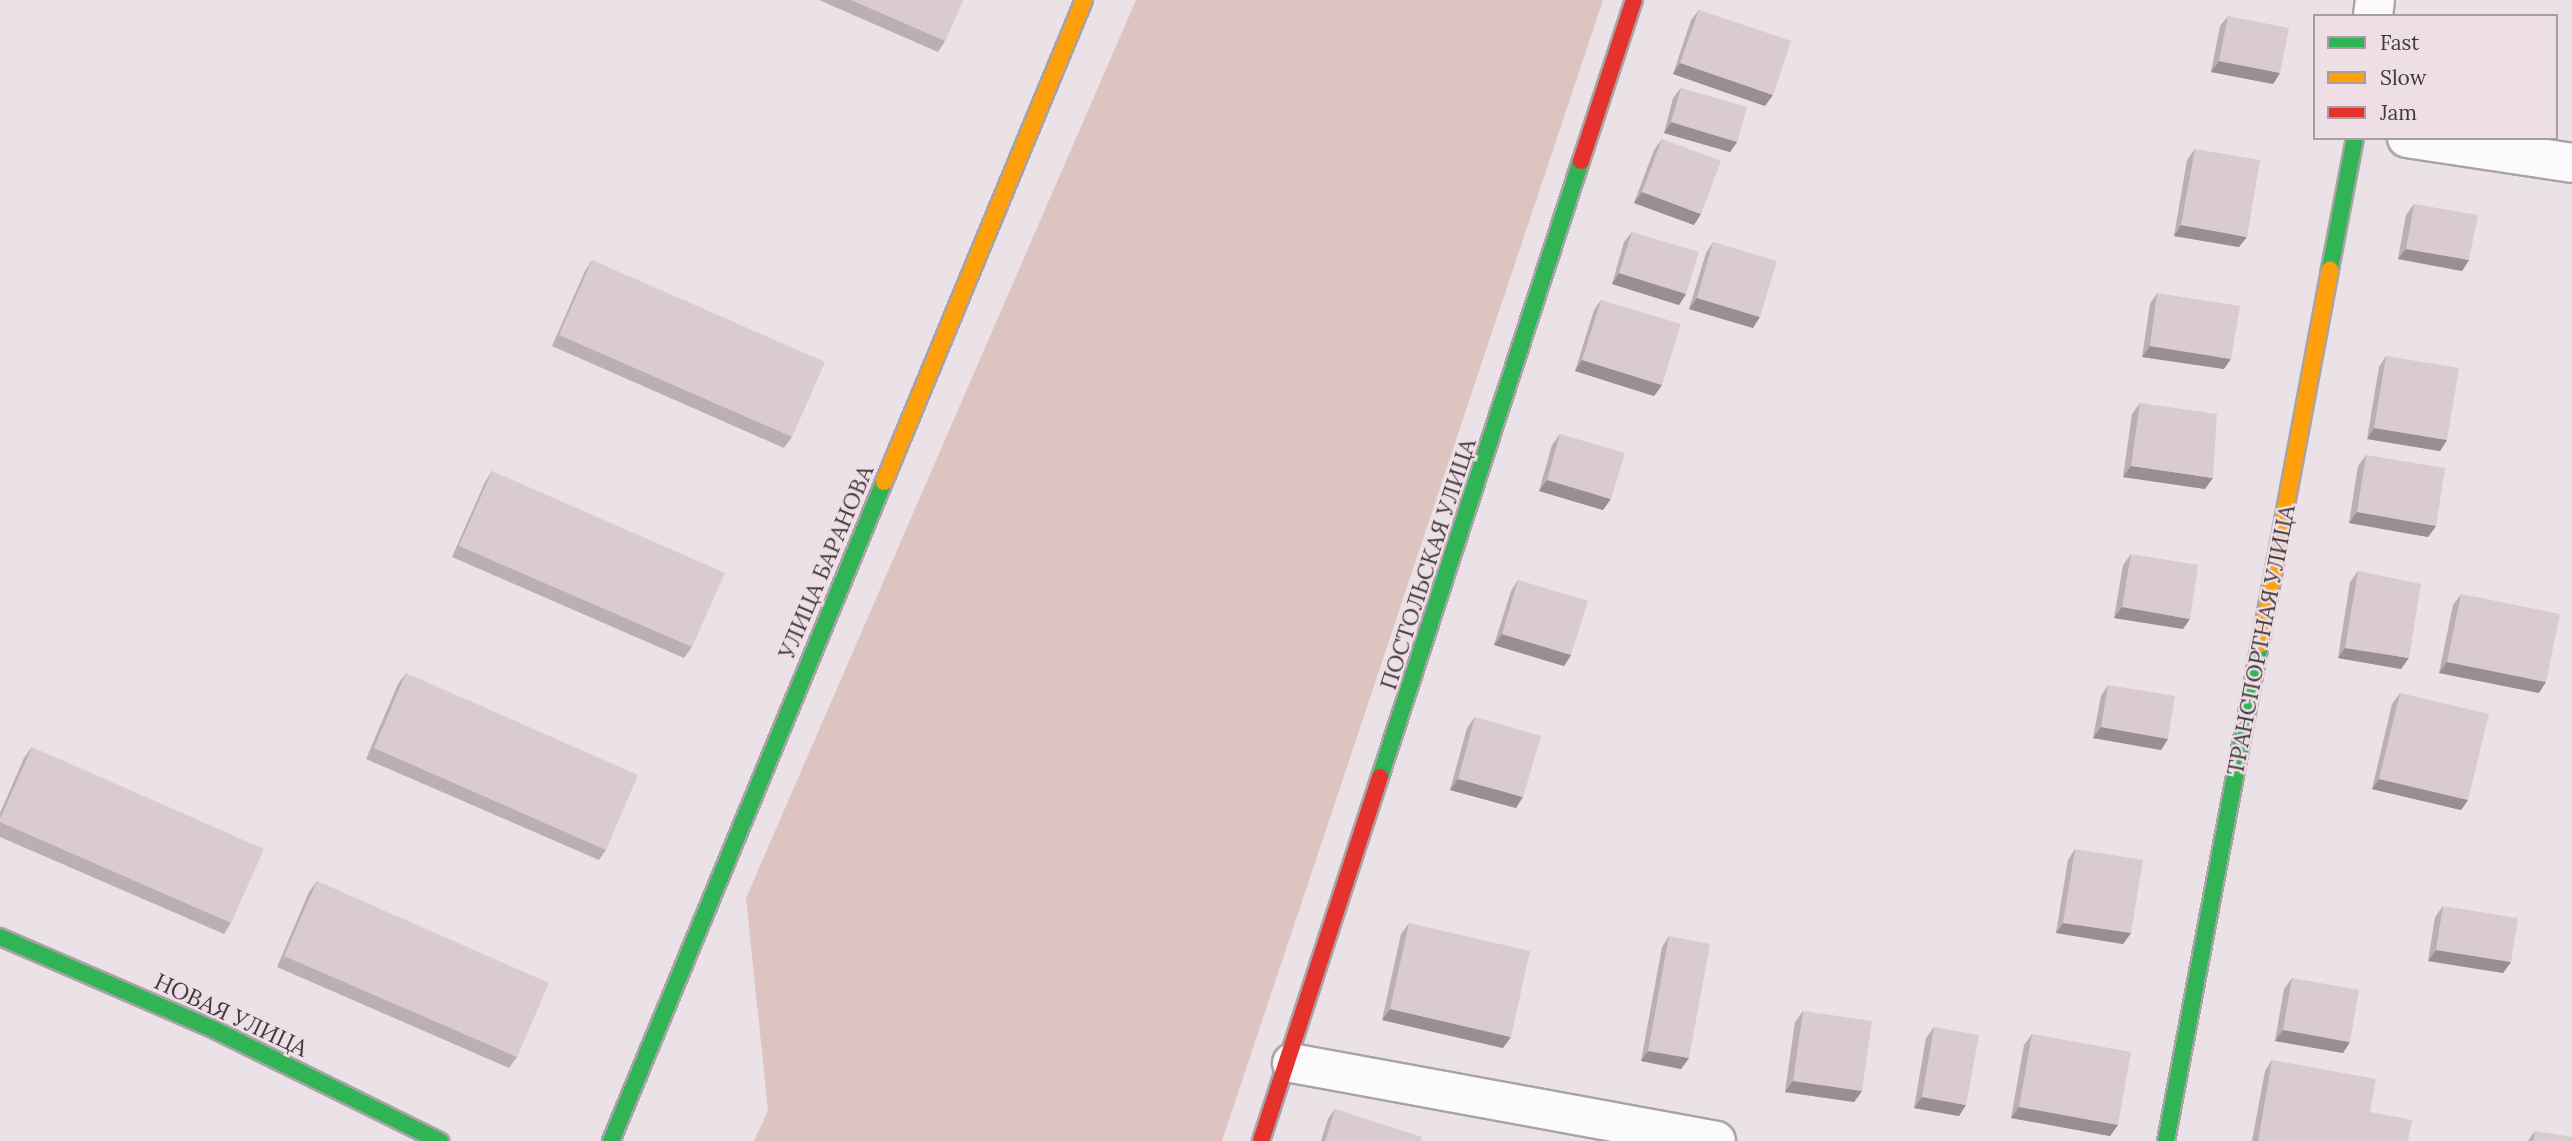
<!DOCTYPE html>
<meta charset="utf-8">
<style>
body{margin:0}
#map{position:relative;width:2572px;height:1141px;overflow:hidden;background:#eae2e6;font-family:Lora,serif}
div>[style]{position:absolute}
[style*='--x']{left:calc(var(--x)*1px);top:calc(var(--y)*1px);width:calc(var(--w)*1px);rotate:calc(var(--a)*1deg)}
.green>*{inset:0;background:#ddc4c0}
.roads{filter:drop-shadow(2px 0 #a9a3a6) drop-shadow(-2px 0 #a9a3a6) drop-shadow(0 2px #a9a3a6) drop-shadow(0 -2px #a9a3a6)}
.street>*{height:38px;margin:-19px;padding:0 19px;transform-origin:19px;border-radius:19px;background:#fcfbfb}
.fast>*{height:16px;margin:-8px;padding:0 8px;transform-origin:8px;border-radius:8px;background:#30b455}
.slow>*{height:16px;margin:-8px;padding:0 8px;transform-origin:8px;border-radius:8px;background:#ff9f0a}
.jam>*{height:16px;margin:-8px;padding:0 8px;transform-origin:8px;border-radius:8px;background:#e5322d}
.wall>*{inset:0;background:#bbafb1}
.shaded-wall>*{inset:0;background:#998e90}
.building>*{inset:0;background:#dacbce}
span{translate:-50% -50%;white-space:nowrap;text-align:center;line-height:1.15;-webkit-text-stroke:5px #eedfe6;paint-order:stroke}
.street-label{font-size:23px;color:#413a3d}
.legend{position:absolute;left:2313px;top:14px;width:245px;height:126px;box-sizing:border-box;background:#eedfe6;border:2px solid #a99da2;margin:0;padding:9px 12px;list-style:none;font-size:21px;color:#413a3d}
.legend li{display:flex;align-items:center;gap:14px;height:35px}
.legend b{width:35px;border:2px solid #a99da2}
</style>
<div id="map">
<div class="green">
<i style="clip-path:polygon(1136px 0,1603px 0,1222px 1141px,754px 1141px,768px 1111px,746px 898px)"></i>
</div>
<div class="roads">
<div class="street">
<i style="--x:2373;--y:16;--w:16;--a:-83"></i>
<i style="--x:2407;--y:138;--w:167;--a:8.6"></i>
<i style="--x:1292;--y:1063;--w:431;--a:10.4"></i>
</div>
<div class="fast">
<i style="--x:2330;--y:269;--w:133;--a:-79.2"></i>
<i style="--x:1380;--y:777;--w:648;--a:-71.93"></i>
<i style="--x:0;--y:937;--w:236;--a:23.4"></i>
<i style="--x:217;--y:1031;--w:249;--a:26.3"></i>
<i style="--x:611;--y:1141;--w:713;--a:-67.5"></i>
<i style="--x:2166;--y:1141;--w:506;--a:-79.29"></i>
</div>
<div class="slow">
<i style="--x:884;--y:482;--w:522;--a:-67.46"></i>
<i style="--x:2260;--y:644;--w:381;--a:-79.4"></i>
</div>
<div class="jam">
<i style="--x:1581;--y:161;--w:169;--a:-71.8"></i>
<i style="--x:1261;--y:1141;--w:383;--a:-71.9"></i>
</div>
</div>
<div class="wall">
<i style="clip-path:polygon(819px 0,963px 0,945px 41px,938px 52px)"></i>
<i style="clip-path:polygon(1699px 10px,1765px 106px,1673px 74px,1691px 20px)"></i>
<i style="clip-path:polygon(2228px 16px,2280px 73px,2273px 84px,2211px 72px,2220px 26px)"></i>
<i style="clip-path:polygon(1681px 88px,1737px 142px,1730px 152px,1664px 133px,1673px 98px)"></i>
<i style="clip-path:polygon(1662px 139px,1694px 225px,1634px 203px,1654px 150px)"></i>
<i style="clip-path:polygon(2195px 149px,2239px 247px,2174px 236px,2187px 160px)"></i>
<i style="clip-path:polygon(2414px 204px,2469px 260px,2462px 271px,2398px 259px,2406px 215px)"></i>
<i style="clip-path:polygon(1632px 232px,1686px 294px,1679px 305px,1612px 284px,1624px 242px)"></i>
<i style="clip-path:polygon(1713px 242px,1753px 328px,1689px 309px,1706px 253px)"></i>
<i style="clip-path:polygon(592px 260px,792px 437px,784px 448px,552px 346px,585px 271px)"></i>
<i style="clip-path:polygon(2157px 293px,2224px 369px,2142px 357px,2150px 304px)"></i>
<i style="clip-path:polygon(1601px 300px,1662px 385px,1654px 396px,1575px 371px,1594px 310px)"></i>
<i style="clip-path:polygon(2386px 356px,2447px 440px,2440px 451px,2367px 439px,2379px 367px)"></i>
<i style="clip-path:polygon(2140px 403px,2205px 489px,2123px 477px,2132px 414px)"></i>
<i style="clip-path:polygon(1560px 434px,1603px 510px,1539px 491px,1552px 445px)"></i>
<i style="clip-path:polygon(2366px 455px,2436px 526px,2428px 537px,2349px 523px,2358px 466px)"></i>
<i style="clip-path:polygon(492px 471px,692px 647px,684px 658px,452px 557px,485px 482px)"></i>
<i style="clip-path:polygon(2131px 554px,2183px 629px,2114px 618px,2123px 565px)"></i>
<i style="clip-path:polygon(2358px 571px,2401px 669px,2338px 658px,2350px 582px)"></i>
<i style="clip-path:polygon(1518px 580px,1571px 655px,1564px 666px,1494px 645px,1511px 591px)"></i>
<i style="clip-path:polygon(2461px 594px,2539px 693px,2439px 673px,2453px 605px)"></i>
<i style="clip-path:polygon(406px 673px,606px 850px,599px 860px,366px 759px,398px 684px)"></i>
<i style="clip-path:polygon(2108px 685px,2168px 739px,2161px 750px,2093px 738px,2101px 696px)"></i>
<i style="clip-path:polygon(2400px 693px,2468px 800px,2461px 810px,2372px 789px,2392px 704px)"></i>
<i style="clip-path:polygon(1475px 717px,1516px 808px,1450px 790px,1467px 728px)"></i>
<i style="clip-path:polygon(32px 747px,231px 923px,224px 934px,0 837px,0 813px,24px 758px)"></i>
<i style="clip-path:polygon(2075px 849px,2131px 933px,2123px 944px,2056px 933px,2068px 860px)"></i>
<i style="clip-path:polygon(317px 881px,517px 1057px,509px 1068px,277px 967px,309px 892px)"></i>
<i style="clip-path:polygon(2443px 906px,2511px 962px,2503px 973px,2428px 961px,2435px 917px)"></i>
<i style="clip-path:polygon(1409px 923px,1503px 1048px,1382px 1020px,1401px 934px)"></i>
<i style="clip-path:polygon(1669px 936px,1689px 1058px,1681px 1069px,1641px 1061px,1662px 947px)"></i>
<i style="clip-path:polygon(2292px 978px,2343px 1053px,2275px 1041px,2284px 989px)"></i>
<i style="clip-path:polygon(1803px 1011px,1862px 1091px,1854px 1102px,1785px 1092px,1795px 1022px)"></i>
<i style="clip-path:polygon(1934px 1027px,1959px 1116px,1914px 1108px,1926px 1038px)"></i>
<i style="clip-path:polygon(2032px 1034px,2118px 1125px,2110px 1136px,2011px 1118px,2024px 1045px)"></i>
<i style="clip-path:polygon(2272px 1060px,2408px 1141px,2252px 1141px,2265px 1071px)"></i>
<i style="clip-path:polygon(1335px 1109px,1421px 1141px,1321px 1141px,1328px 1119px)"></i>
<i style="clip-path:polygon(2535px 1131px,2572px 1141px,2528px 1141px)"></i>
</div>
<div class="shaded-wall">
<i style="clip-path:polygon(2219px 61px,2280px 73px,2273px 84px,2211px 72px)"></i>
<i style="clip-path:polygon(1680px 63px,1773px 95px,1765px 106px,1673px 74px)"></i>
<i style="clip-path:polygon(1671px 122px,1737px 142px,1730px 152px,1664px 133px)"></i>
<i style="clip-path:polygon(1642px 192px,1701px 214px,1694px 225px,1634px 203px)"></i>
<i style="clip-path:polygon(2181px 225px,2247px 237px,2239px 247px,2174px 236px)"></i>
<i style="clip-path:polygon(2406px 249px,2469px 260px,2462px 271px,2398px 259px)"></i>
<i style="clip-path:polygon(1619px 273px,1686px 294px,1679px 305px,1612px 284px)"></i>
<i style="clip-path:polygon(1697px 298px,1760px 317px,1753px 328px,1689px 309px)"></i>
<i style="clip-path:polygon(2150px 346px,2231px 359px,2224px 369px,2142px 357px)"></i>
<i style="clip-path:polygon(1582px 360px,1662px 385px,1654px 396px,1575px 371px)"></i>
<i style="clip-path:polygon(2374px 428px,2447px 440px,2440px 451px,2367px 439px)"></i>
<i style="clip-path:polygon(2131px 466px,2213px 478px,2205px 489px,2123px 477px)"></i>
<i style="clip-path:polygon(1547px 480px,1611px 499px,1603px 510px,1539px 491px)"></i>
<i style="clip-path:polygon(2357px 512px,2436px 526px,2428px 537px,2349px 523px)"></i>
<i style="clip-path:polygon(2122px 607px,2190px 619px,2183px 629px,2114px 618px)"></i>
<i style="clip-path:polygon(1502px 634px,1571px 655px,1564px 666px,1494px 645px)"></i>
<i style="clip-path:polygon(2345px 648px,2409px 658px,2401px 669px,2338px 658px)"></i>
<i style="clip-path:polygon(2447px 662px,2546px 682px,2539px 693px,2439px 673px)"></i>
<i style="clip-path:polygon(2101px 727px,2168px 739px,2161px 750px,2093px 738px)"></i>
<i style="clip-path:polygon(1458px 779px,1523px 797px,1516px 808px,1450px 790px)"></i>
<i style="clip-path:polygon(2379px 779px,2468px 800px,2461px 810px,2372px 789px)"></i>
<i style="clip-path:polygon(2063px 923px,2131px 933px,2123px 944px,2056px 933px)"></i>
<i style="clip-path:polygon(2436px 950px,2511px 962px,2503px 973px,2428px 961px)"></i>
<i style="clip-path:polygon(1390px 1009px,1511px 1037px,1503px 1048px,1382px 1020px)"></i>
<i style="clip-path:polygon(2283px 1030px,2350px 1042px,2343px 1053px,2275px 1041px)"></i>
<i style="clip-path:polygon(1648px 1051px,1689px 1058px,1681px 1069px,1641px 1061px)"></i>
<i style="clip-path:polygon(1793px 1081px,1862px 1091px,1854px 1102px,1785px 1092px)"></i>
<i style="clip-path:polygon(1922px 1097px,1966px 1105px,1959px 1116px,1914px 1108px)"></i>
<i style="clip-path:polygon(2019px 1107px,2118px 1125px,2110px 1136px,2011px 1118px)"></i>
</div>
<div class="building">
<i style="clip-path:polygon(851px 0,963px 0,945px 41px)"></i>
<i style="clip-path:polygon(1699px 10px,1791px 41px,1773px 95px,1680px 63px)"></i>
<i style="clip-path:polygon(2228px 16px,2289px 28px,2280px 73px,2219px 61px)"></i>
<i style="clip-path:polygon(1681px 88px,1747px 107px,1737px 142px,1671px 122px)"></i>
<i style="clip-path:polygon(1662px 139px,1721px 161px,1701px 214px,1642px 192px)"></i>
<i style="clip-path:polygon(2195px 149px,2260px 160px,2247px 237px,2181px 225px)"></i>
<i style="clip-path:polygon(2414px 204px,2478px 215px,2469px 260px,2406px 249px)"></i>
<i style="clip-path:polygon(1632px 232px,1699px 252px,1686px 294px,1619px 273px)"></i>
<i style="clip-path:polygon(1713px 242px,1777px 261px,1760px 317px,1697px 298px)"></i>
<i style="clip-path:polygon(592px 260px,825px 362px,792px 437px,559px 335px)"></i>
<i style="clip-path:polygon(2157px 293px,2240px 306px,2231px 359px,2150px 346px)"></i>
<i style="clip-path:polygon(1601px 300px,1681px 324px,1662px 385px,1582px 360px)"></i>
<i style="clip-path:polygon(2386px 356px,2459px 368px,2447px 440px,2374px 428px)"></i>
<i style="clip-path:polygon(2140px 403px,2217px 414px,2213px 478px,2131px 466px)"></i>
<i style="clip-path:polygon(1560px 434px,1625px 453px,1611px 499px,1547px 480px)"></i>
<i style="clip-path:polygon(2366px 455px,2445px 468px,2436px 526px,2357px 512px)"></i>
<i style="clip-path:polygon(492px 471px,725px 573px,692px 647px,459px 546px)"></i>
<i style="clip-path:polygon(2131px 554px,2198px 565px,2190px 619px,2122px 607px)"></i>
<i style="clip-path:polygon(2358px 571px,2421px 584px,2409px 658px,2345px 648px)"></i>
<i style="clip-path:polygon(1518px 580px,1588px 601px,1571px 655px,1502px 634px)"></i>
<i style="clip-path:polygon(2461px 594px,2560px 614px,2546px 682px,2447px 662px)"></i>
<i style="clip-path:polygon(406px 673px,638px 775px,606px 850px,374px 748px)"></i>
<i style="clip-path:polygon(2108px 685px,2175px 696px,2168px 739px,2101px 727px)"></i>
<i style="clip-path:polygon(2400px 693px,2489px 714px,2468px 800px,2379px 779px)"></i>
<i style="clip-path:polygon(1475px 717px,1541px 736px,1523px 797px,1458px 779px)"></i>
<i style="clip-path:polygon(32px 747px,264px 849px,231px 923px,0 822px,0 819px)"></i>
<i style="clip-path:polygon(2075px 849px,2143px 860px,2131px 933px,2063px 923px)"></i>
<i style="clip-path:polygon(317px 881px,549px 983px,517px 1057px,284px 956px)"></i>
<i style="clip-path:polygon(2443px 906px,2518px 918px,2511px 962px,2436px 950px)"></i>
<i style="clip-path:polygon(1409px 923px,1530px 951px,1511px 1037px,1390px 1009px)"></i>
<i style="clip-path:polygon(1669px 936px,1710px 944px,1689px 1058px,1648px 1051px)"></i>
<i style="clip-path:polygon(2292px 978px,2359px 990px,2350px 1042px,2283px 1030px)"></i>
<i style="clip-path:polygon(1803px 1011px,1872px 1021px,1862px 1091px,1793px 1081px)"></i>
<i style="clip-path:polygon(1934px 1027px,1979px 1035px,1966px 1105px,1922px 1097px)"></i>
<i style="clip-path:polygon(2032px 1034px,2131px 1052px,2118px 1125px,2019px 1107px)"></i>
<i style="clip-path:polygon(2272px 1060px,2376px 1079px,2370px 1112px,2412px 1120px,2408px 1141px,2258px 1141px)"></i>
<i style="clip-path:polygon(1335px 1109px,1422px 1137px,1421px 1141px,1325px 1141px)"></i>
<i style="clip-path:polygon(2535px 1131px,2572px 1137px,2572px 1141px,2533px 1141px)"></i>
</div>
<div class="street-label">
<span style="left:826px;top:562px;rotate:-67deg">УЛИЦА БАРАНОВА</span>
<span style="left:1428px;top:564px;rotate:-72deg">ПОСТОЛЬСКАЯ УЛИЦА</span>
<span style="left:2261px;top:640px;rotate:-79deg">ТРАНСПОРТНАЯ УЛИЦА</span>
<span style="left:231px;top:1015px;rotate:25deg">НОВАЯ УЛИЦА</span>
</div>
<ul class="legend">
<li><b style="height:9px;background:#30b455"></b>Fast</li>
<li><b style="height:9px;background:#ff9f0a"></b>Slow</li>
<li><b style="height:9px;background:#e5322d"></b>Jam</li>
</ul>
</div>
